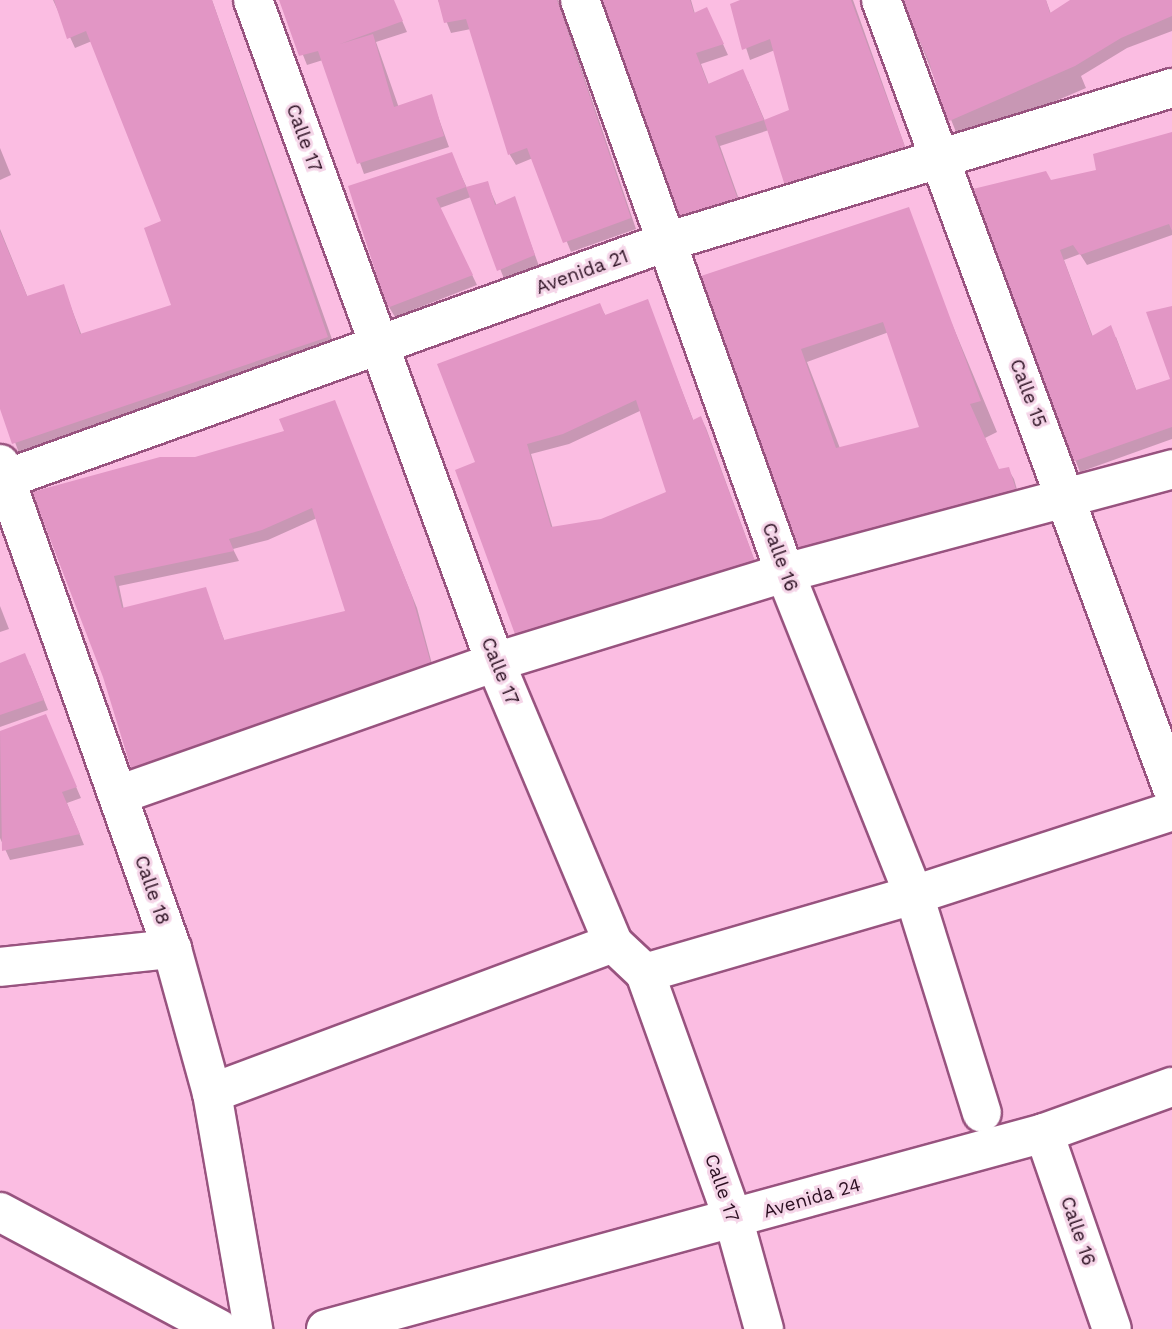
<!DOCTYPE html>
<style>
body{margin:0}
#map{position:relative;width:1172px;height:1329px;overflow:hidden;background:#fbbde2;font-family:"Work Sans",sans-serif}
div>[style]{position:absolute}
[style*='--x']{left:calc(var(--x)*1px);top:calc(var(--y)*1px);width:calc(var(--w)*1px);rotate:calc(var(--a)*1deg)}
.shadow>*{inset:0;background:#0003}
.building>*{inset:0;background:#e296c5}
.roads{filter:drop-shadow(2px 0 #98537f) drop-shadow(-2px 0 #98537f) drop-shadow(0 2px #98537f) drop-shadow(0 -2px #98537f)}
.minor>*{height:38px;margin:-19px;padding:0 19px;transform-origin:19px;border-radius:19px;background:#fff}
span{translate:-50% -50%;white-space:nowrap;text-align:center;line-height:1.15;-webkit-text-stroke:6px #f5d5e8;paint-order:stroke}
.street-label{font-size:19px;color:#2b0f21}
</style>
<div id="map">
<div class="shadow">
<i style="clip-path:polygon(53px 0,212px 0,339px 359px,206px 390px,19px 453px,0 402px,0 229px,28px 298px,63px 286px,82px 336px,172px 306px,164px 222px,92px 41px,75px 48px)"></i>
<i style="clip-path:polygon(281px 0,393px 0,407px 32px,376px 42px,399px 108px,431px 97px,449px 147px,364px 174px,323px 60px,307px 65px)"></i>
<i style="clip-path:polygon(438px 0,558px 0,636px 229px,571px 252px,533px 158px,516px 165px,510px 155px,471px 29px,451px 33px)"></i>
<i style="clip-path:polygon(601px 0,691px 0,695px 14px,712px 20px,728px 55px,701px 64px,709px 85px,748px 81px,765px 121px,792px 111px,775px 50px,750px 60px,732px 5px,744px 0,853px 0,909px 158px,788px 188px,769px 130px,720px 146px,746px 219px,683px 230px)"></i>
<i style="clip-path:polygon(903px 0,1046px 0,1051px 14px,1073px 0,1172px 0,1172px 31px,1127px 48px,1081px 76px,1086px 88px,960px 142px)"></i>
<i style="clip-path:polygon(1172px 136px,1172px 235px,1087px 265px,1080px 254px,1064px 260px,1093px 337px,1116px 337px,1137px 392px,1172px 380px,1172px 439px,1080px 472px,1021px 322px,1007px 269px,1050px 181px,1098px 172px)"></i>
<i style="clip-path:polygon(0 148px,11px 175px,0 180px)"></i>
<i style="clip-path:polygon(451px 154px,467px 188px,487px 183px,497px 206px,514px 198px,539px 266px,505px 281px,471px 197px,440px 208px,477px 285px,395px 317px,389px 307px)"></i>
<i style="clip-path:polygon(evenodd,701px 278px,952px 324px,997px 432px,985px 438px,999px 471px,1008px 469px,1014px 479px,1022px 507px,803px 571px,701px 278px,889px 332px,922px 428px,841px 451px,807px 362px,889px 332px)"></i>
<i style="clip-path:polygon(evenodd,647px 301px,694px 422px,701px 418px,706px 428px,761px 578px,524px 646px,478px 463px,599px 305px,606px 316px,647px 301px,642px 410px,668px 493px,602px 521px,553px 529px,531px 454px,569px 444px,642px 410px)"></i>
<i style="clip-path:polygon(evenodd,334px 402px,417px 608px,435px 675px,105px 676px,34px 493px,196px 458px,286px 432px,334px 402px,317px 518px,347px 612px,225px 642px,205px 589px,124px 610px,119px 586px,239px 561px,233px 549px,268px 540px,317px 518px)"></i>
<i style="clip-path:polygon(0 606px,9px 629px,0 632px)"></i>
<i style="clip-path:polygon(0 665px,30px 665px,48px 710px,0 727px)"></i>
<i style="clip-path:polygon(45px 716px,81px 798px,67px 803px,84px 845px,10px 860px,0 838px,0 733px)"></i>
</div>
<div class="building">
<i style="clip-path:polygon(54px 0,212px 0,328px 337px,12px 444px,0 409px,0 231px,27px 296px,64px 284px,80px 334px,171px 305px,144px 228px,161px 221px,86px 31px,67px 39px)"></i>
<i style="clip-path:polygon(279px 0,394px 0,403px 21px,340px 44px,373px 34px,394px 107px,432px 94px,444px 136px,357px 164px,318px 51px,299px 56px)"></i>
<i style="clip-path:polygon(438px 0,557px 0,631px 218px,563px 243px,527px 148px,508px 155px,466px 19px,444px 23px)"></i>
<i style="clip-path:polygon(598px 0,690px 0,694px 13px,707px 7px,724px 44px,696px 53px,708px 84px,743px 69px,764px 120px,715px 136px,741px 208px,681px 231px,631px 79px)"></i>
<i style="clip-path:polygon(740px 0,851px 0,905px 147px,786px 189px,764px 120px,789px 110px,770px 39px,742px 50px,730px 4px)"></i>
<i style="clip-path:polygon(901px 0,1046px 0,1050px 13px,1070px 0,1172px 0,1172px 16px,1121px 38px,1075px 66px,947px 122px,929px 61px)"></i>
<i style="clip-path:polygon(1172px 132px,1172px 231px,1169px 224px,1080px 255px,1073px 245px,1060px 250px,1092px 336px,1111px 325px,1136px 390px,1170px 379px,1146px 312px,1172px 306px,1172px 427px,1072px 462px,973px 189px,1046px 171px,1051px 180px,1096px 170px,1093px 154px)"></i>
<i style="clip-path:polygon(452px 152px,466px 187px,488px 181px,495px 205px,515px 196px,535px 255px,497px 271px,466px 187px,436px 198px,473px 275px,387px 308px,348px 186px)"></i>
<i style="clip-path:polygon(evenodd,909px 207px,981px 401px,970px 404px,999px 469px,1009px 467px,1018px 496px,956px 507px,795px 561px,698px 277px,909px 207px,883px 322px,919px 427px,836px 448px,801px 349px,883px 322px)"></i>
<i style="clip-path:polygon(evenodd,648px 299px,693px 420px,701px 416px,757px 567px,516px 637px,455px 470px,475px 462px,437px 364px,600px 303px,605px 315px,648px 299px,636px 400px,666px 492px,601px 519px,551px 527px,527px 444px,563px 434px,636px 400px)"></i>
<i style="clip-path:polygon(evenodd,335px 400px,412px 596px,431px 664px,134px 778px,103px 677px,32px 492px,160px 457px,195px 457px,284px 431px,279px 419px,335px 400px,312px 508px,345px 611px,224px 640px,206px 587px,122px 608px,114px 576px,234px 551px,229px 539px,262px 530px,312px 508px)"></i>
<i style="clip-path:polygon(25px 653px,44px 700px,0 715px,0 663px)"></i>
<i style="clip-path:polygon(46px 714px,77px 787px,62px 792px,80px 834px,2px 851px,0 731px)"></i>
</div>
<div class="roads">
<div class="minor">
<i style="--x:253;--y:0;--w:705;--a:69.92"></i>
<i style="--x:495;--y:662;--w:305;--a:67.2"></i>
<i style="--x:613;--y:943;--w:44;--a:43.2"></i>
<i style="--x:645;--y:973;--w:263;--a:70.3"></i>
<i style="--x:734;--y:1221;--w:112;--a:74.5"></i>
<i style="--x:580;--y:0;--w:609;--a:70.31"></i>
<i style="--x:785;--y:573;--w:347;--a:68.2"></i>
<i style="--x:914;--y:895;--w:228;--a:72.7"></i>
<i style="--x:881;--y:0;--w:840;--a:69.73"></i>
<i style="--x:0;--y:464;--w:515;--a:70.47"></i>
<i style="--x:172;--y:949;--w:149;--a:74.5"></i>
<i style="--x:212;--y:1093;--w:240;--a:80.1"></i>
<i style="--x:0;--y:481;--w:708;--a:-19.74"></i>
<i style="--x:666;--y:242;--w:529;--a:-16.93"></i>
<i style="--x:118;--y:795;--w:400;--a:-19.4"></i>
<i style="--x:495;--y:662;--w:303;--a:-17.1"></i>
<i style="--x:785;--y:573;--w:401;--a:-15"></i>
<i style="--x:0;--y:967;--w:173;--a:-6"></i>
<i style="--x:645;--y:973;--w:280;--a:-16.2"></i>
<i style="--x:914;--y:895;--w:271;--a:-18"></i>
<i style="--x:212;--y:1093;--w:428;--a:-20.5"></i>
<i style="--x:1044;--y:1133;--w:207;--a:70.9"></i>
<i style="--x:0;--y:1212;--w:248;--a:28.1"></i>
<i style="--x:326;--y:1329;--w:744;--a:-15.27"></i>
<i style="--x:1044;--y:1133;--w:136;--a:-19.8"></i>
</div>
</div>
<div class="street-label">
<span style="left:304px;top:138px;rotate:70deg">Calle 17</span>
<span style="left:582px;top:272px;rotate:-20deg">Avenida 21</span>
<span style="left:1028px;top:393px;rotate:69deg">Calle 15</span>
<span style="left:780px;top:557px;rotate:70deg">Calle 16</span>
<span style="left:500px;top:671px;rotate:68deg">Calle 17</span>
<span style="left:152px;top:890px;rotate:71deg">Calle 18</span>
<span style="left:722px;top:1188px;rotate:71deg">Calle 17</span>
<span style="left:812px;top:1198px;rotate:-16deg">Avenida 24</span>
<span style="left:1078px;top:1231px;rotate:71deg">Calle 16</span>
</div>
</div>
